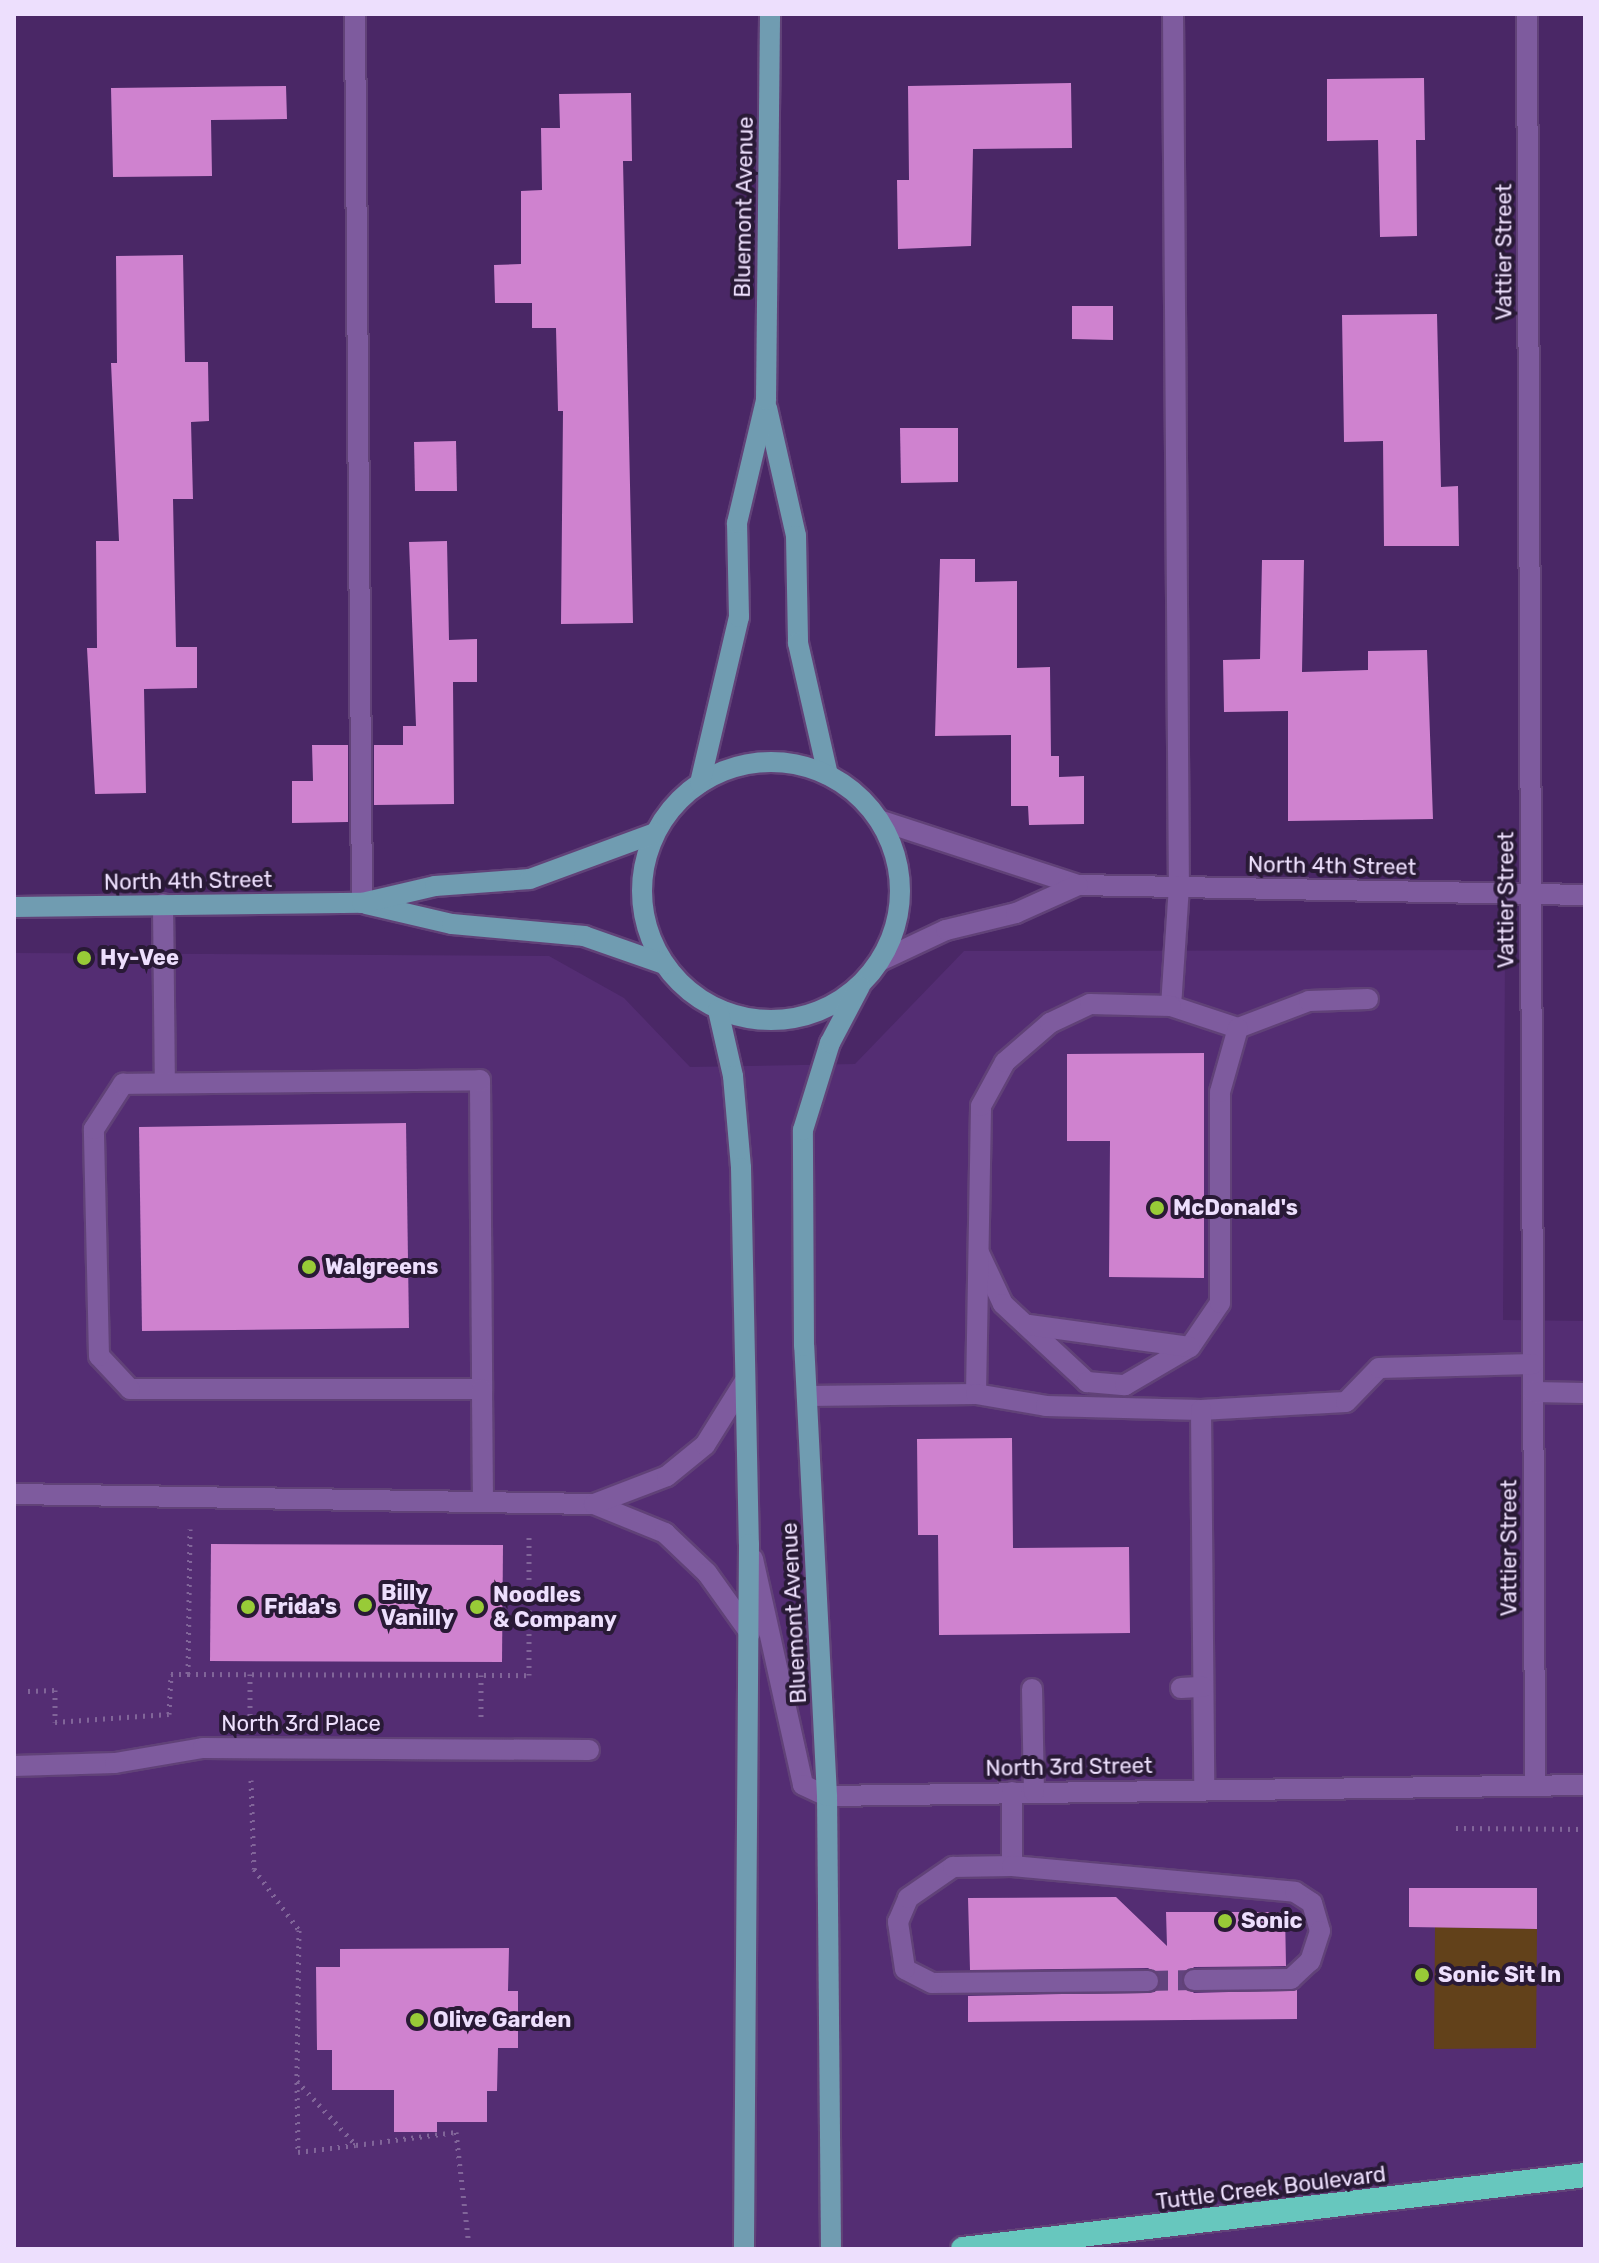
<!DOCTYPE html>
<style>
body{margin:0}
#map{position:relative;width:1599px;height:2263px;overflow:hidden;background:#4a2766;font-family:Rubik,sans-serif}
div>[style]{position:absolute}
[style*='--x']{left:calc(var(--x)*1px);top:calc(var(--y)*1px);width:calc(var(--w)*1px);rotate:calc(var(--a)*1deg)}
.built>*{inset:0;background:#542d73}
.green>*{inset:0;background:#62411a}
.building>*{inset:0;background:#cf82cf}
.minor-tunnel>*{height:20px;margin-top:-10px;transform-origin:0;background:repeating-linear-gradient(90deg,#62437d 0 20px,transparent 0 30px)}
.path>*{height:5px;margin-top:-2.5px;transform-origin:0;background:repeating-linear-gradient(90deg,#816599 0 2px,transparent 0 8px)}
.roads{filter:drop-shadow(2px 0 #614278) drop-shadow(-2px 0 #614278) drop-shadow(0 2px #614278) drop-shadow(0 -2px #614278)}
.minor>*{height:20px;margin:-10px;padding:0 10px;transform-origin:10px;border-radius:10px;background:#7e5b9e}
.major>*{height:20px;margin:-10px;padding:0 10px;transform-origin:10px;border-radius:10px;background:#709cb1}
.major>.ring{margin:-10px;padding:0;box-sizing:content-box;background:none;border:20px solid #709cb1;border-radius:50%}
.highway>*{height:24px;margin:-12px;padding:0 12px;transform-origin:12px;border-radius:12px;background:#67c7be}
.dots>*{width:22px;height:22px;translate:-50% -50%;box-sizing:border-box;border:4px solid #291a36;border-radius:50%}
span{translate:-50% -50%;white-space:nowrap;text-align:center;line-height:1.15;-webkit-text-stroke:8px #291a36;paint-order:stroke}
.street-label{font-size:22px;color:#eddffd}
.poi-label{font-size:22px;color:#eddffd;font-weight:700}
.left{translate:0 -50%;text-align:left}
.frame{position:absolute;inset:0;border:16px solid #eddffd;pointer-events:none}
</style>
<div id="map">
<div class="built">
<i style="clip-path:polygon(1505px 950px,1503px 1320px,1585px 1321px,1585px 2249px,14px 2249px,14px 953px,549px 956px,624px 998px,690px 1067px,855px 1064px,964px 951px)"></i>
</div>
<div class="green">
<i style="clip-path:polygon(1435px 1927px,1537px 1929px,1536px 2048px,1434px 2049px)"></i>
</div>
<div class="building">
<i style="clip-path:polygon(1424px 78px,1425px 140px,1416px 140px,1417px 236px,1380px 237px,1378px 140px,1327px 141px,1327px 79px)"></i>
<i style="clip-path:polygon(1071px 83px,1072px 148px,973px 149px,971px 246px,898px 249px,897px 180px,909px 180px,908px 86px)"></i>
<i style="clip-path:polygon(286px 86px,287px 119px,211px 120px,212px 176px,113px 177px,111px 88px)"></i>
<i style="clip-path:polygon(631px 93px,632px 161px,623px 161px,633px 623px,561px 624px,563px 411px,558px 411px,556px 328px,532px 328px,532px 303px,495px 303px,494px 265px,521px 264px,521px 191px,542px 190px,541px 128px,560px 128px,559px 94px)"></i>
<i style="clip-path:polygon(183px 255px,185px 362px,208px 362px,209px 421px,191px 422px,193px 499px,173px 499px,176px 647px,197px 647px,197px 688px,144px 689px,146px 793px,95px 794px,87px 648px,97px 648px,96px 541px,119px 541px,111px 363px,117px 363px,116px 256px)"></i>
<i style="clip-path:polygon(1072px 306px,1113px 306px,1113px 340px,1072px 339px)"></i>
<i style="clip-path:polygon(1437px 314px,1441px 487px,1458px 486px,1459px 546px,1384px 546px,1383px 441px,1344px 442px,1342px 315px)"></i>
<i style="clip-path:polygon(900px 428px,958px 428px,958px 482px,901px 483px)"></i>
<i style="clip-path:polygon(456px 441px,457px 491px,415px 491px,414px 442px)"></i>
<i style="clip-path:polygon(447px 541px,449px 640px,477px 639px,477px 682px,453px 682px,454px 804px,374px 805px,374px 745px,403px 745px,403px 726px,416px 726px,409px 542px)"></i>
<i style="clip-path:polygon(940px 559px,975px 559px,975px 582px,1017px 581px,1017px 668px,1050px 667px,1051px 756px,1059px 756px,1059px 777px,1084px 776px,1084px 824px,1029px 825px,1028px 806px,1011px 806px,1011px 735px,935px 736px)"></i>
<i style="clip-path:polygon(1262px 560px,1304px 560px,1302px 672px,1368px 670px,1368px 651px,1427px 650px,1433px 819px,1288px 821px,1288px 711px,1224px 712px,1223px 660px,1260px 659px)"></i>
<i style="clip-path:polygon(312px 745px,348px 745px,348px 822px,292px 823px,292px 781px,313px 781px)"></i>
<i style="clip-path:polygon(1204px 1053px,1204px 1278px,1109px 1277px,1110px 1141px,1067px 1141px,1067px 1054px)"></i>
<i style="clip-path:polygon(406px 1123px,409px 1328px,142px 1331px,139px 1127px)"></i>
<i style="clip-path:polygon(1012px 1438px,1013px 1548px,1129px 1547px,1130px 1633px,939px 1635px,938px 1535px,918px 1535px,917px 1439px)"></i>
<i style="clip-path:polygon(211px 1544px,503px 1545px,502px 1662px,210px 1661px)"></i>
<i style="clip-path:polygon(1409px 1888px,1537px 1888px,1537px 1929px,1409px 1927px)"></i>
<i style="clip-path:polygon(1116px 1897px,1167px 1946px,1166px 1912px,1285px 1912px,1286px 1966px,1194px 1967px,1181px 1981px,1194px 1993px,1297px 1990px,1297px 2019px,968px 2022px,968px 1996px,1155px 1992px,1160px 1975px,1148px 1968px,970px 1970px,968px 1898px)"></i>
<i style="clip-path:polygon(509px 1948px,508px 1991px,518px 1991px,518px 2048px,498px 2048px,497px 2091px,487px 2091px,487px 2122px,437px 2122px,437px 2132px,394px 2132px,394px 2090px,332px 2090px,332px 2050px,317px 2050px,316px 1967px,340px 1967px,340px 1949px)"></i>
</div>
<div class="minor-tunnel">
<i style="--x:1148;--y:1981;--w:46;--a:-1.2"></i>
</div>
<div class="path">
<i style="--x:188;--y:1674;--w:341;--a:0.2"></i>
<i style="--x:529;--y:1675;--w:140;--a:-90"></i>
<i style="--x:250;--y:1674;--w:44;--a:90"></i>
<i style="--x:481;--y:1675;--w:43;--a:90"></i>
<i style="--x:28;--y:1691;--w:27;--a:-2"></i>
<i style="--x:55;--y:1690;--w:32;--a:90"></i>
<i style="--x:55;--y:1722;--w:114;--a:-4"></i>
<i style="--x:169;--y:1714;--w:40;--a:-87.1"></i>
<i style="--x:171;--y:1674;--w:17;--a:0"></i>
<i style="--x:188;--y:1674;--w:145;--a:-89.2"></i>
<i style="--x:251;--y:1780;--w:89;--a:88.1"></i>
<i style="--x:254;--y:1869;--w:76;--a:53.6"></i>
<i style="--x:299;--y:1930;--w:151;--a:90.8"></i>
<i style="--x:297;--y:2081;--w:87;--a:47.3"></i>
<i style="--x:356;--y:2145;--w:101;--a:-7.4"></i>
<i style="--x:456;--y:2132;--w:107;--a:83.5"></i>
<i style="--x:1456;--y:1828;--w:129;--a:0.4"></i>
<i style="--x:297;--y:2082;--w:70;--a:89.2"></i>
<i style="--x:298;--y:2152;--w:58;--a:-6.9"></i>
</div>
<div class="roads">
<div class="minor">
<i style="--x:355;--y:14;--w:889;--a:89.55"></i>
<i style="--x:1173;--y:14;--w:872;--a:89.61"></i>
<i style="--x:1179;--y:886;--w:120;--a:93.8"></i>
<i style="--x:1171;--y:1006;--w:71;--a:18.2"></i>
<i style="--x:1238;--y:1028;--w:76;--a:-20.8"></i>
<i style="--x:1309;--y:1001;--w:59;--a:-1.9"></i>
<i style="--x:1527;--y:14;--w:1772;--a:89.74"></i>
<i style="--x:879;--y:820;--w:209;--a:18.1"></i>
<i style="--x:1078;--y:885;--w:507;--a:1.13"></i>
<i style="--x:163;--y:904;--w:177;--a:89.4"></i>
<i style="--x:880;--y:961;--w:73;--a:-25.2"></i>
<i style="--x:946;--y:930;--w:72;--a:-13.7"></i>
<i style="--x:1016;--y:913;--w:68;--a:-24.3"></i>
<i style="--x:480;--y:1080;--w:309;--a:89.6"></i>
<i style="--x:482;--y:1389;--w:352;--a:180"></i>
<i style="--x:130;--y:1389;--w:45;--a:-133.2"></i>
<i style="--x:99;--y:1356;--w:227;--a:-91.3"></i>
<i style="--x:94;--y:1129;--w:54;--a:-57.2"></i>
<i style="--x:123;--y:1084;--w:357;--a:-0.6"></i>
<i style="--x:979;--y:1253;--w:56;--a:64.8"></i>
<i style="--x:1003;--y:1304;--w:115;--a:42.9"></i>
<i style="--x:1087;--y:1382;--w:38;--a:5"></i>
<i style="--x:1125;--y:1385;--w:75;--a:-30.3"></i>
<i style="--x:1190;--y:1347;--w:53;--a:-55.7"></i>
<i style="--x:1220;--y:1303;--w:211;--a:-90"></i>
<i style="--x:1220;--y:1092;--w:66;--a:-74.3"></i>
<i style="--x:1029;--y:1325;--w:162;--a:7.8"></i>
<i style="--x:482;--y:1389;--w:113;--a:89.5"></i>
<i style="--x:1533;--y:1392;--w:52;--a:1.1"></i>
<i style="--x:976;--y:1394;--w:288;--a:-89"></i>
<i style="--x:981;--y:1106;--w:50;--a:-61.4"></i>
<i style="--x:1005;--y:1062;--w:60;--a:-40.9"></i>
<i style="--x:1050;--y:1023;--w:44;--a:-25.4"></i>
<i style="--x:1090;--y:1004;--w:81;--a:1.4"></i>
<i style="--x:807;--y:1396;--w:169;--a:-0.7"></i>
<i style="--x:976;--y:1394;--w:71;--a:9.7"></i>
<i style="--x:1046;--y:1406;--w:155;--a:1.5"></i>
<i style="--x:1201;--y:1410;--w:145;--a:-3.2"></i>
<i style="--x:1346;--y:1402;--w:47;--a:-45.9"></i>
<i style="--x:1379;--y:1368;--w:154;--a:-1.5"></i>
<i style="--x:1201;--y:1410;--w:378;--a:89.5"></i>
<i style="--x:14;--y:1494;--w:580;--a:0.99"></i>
<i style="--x:594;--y:1504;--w:77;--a:22.2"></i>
<i style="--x:665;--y:1533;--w:58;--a:43.6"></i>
<i style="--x:707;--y:1573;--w:74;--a:54.4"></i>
<i style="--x:594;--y:1504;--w:78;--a:-21"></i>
<i style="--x:667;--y:1476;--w:49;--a:-39.2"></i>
<i style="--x:705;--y:1445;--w:75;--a:-58"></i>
<i style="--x:753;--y:1559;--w:231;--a:77.5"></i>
<i style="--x:803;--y:1785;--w:26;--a:25"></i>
<i style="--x:827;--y:1796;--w:758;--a:-0.83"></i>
<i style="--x:1181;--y:1688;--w:22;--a:-3"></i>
<i style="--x:1032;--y:1689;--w:103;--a:88.9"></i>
<i style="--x:14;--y:1766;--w:101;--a:-1.7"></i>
<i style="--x:115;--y:1763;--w:89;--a:-9.7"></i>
<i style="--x:203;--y:1748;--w:386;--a:0.3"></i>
<i style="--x:1012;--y:1866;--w:74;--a:-90"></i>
<i style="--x:1148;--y:1981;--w:216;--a:179.5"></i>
<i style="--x:932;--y:1983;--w:30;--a:-153"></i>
<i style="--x:905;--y:1969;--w:48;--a:-98.5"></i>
<i style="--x:898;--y:1922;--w:26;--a:-67"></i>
<i style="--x:908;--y:1898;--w:55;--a:-34.6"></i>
<i style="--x:953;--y:1867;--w:59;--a:-1"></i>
<i style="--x:1012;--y:1866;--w:284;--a:5.2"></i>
<i style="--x:1295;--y:1892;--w:20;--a:33"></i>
<i style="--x:1312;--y:1903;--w:29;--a:74"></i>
<i style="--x:1320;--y:1931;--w:32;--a:108"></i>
<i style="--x:1310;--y:1961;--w:26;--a:137"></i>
<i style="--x:1291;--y:1979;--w:97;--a:179.4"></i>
</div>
<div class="major">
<i style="--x:767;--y:408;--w:131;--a:77.2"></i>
<i style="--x:796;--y:536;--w:107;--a:88.9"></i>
<i style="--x:798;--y:643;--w:135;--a:77.2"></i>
<i class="ring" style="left:642px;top:762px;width:238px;height:238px"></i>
<i style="--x:700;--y:783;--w:171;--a:-76.8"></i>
<i style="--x:739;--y:617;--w:94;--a:-91.2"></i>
<i style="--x:737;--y:523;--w:126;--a:-76.7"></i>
<i style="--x:766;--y:400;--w:386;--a:-89.4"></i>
<i style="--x:366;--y:904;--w:88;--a:13.1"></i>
<i style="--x:452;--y:924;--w:133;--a:5.2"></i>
<i style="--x:584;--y:936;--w:85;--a:19.3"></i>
<i style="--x:14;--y:907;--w:348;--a:-0.7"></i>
<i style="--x:362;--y:903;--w:75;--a:-13.1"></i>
<i style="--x:435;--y:886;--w:95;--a:-4.2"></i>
<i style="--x:530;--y:879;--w:133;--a:-20.2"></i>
<i style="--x:718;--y:1010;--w:68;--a:77.2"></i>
<i style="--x:733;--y:1076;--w:92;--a:85"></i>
<i style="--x:741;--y:1168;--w:376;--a:88.8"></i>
<i style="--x:749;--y:1544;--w:705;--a:90.41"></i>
<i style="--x:831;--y:2249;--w:453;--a:-90.5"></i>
<i style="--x:827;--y:1796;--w:451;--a:-92.9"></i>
<i style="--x:804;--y:1346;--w:216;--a:-90.3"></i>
<i style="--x:803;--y:1130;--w:91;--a:-72.8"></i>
<i style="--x:830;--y:1043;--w:64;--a:-62.2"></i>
</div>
<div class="highway">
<i style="--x:963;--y:2249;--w:626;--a:-6.78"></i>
</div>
</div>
<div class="dots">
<i style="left:84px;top:958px;background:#98cb37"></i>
<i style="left:1157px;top:1208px;background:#98cb37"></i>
<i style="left:309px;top:1267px;background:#98cb37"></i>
<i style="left:365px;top:1605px;background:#98cb37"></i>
<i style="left:248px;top:1607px;background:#98cb37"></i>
<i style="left:477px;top:1607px;background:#98cb37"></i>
<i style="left:1225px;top:1921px;background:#98cb37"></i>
<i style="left:1422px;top:1975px;background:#98cb37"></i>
<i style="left:417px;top:2020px;background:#98cb37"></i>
</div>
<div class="street-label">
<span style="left:744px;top:207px;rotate:-89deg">Bluemont Avenue</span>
<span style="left:1504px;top:252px;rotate:-90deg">Vattier Street</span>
<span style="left:1332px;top:866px;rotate:1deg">North 4th Street</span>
<span style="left:188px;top:881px;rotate:-1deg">North 4th Street</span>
<span style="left:1506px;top:900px;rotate:-90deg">Vattier Street</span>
<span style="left:1509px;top:1548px;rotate:-90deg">Vattier Street</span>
<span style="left:794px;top:1613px;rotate:-93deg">Bluemont Avenue</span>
<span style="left:301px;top:1724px">North 3rd Place</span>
<span style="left:1069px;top:1767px;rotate:-1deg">North 3rd Street</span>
<span style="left:1271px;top:2188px;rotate:-7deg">Tuttle Creek Boulevard</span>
</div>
<div class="poi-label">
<span class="left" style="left:100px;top:958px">Hy-Vee</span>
<span class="left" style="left:1173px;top:1208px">McDonald's</span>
<span class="left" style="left:325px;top:1267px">Walgreens</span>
<span class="left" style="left:381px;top:1605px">Billy<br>Vanilly</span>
<span class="left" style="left:493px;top:1607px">Noodles<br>&amp; Company</span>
<span class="left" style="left:264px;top:1607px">Frida's</span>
<span class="left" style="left:1241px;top:1921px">Sonic</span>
<span class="left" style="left:1438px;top:1975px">Sonic Sit In</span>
<span class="left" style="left:433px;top:2020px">Olive Garden</span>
</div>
<div class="frame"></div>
</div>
